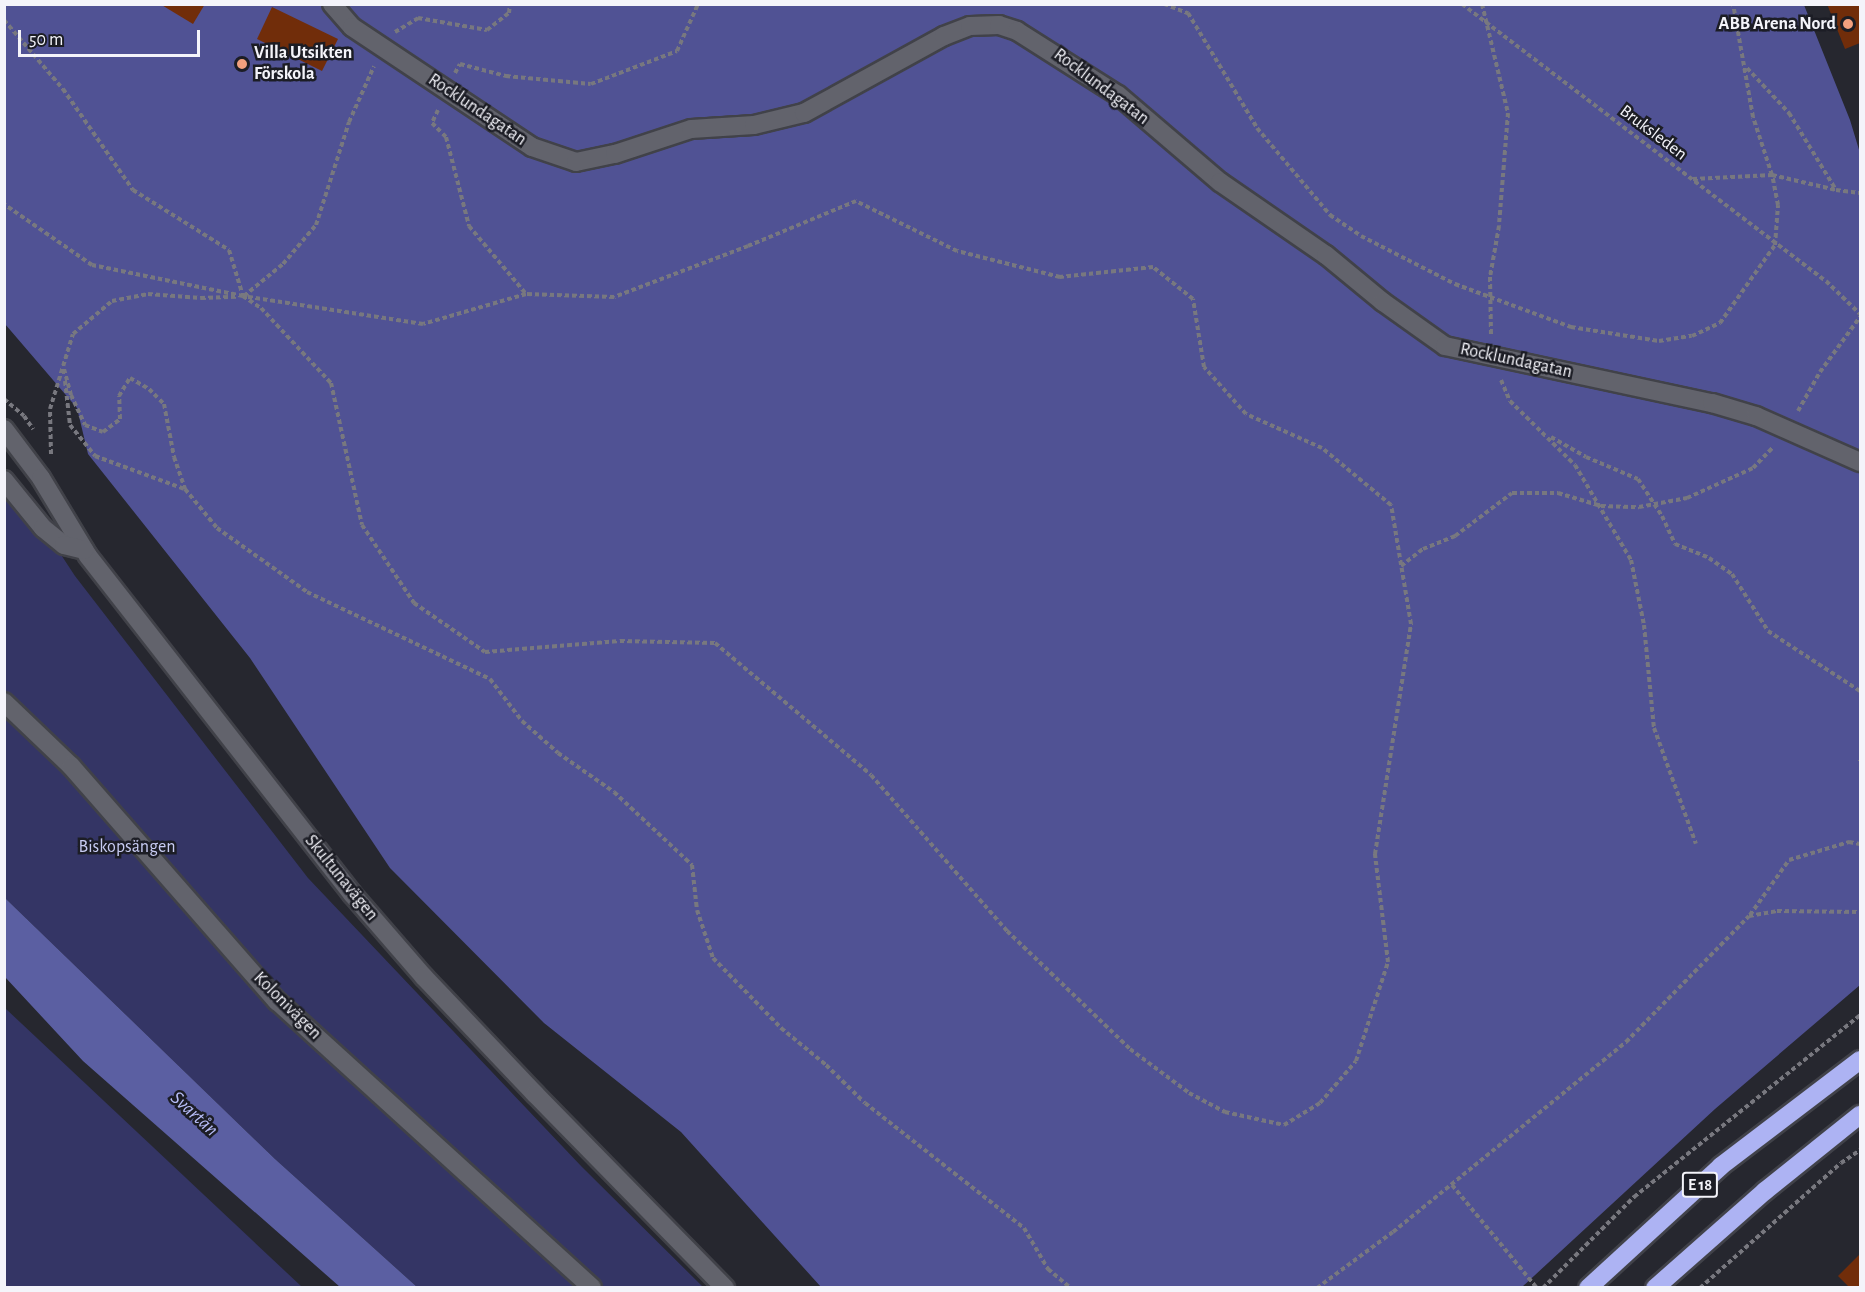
<!DOCTYPE html>
<meta charset="utf-8">
<style>
body{margin:0}
#map{position:relative;width:1865px;height:1292px;overflow:hidden;background:#26272f;font-family:"Alegreya Sans",sans-serif}
div>[style]{position:absolute}
[style*='--x']{left:calc(var(--x)*1px);top:calc(var(--y)*1px);width:calc(var(--w)*1px);rotate:calc(var(--a)*1deg)}
.green>*{inset:0;background:#343565}
.forest>*{inset:0;background:#505294}
.water>*{inset:0;background:#5b5fa2}
.building>*{inset:0;background:#712d0a}
.path>*{height:4px;margin-top:-2px;transform-origin:0;background:repeating-linear-gradient(90deg,#78787f 0 4.5px,transparent 0 7.5px)}
.roads{filter:drop-shadow(2px 0 #414249) drop-shadow(-2px 0 #414249) drop-shadow(0 2px #414249) drop-shadow(0 -2px #414249)}
.minor>*{height:18px;margin:-9px;padding:0 9px;transform-origin:9px;border-radius:9px;background:#62636c}
.highway>*{height:18px;margin:-9px;padding:0 9px;transform-origin:9px;border-radius:9px;background:#adb3f3}
.dots>*{width:16px;height:16px;translate:-50% -50%;box-sizing:border-box;border:3px solid #1c1d25;border-radius:50%}
span{translate:-50% -50%;white-space:nowrap;text-align:center;line-height:1.15;-webkit-text-stroke:5px #1c1d25;paint-order:stroke}
.shield-label span{padding:2px 4px;background:#1c1d25;border:2px solid;border-radius:4px;-webkit-text-stroke-width:0}
.shield-label{font-size:16px;color:#f4f4fa;font-weight:700}
.poi-label{font-size:18px;color:#f4f4fa;font-weight:700}
.right{translate:-100% -50%;text-align:right}
.left{translate:0 -50%;text-align:left}
.street-label{font-size:18px;color:#f4f4fa}
.park-label{font-size:18px;color:#c8ccf3}
.water-label{font-size:20px;color:#b6bcf6;font-style:italic}
.frame{position:absolute;inset:0;border:6px solid #f4f4fa;pointer-events:none}
.scale{position:absolute;left:18px;top:30px;width:182px;height:27px;box-sizing:border-box;border:3px solid #f4f4fa;border-top:0;padding-left:8px;font-size:18px;line-height:21px;white-space:nowrap;color:#f4f4fa;-webkit-text-stroke:4px #1c1d25;paint-order:stroke}
</style>
<div id="map">
<div class="green">
<i style="clip-path:polygon(4px 468px,75px 576px,308px 878px,582px 1167px,703px 1287px,417px 1287px,275px 1159px,5px 898px)"></i>
<i style="clip-path:polygon(4px 1008px,5px 1008px,302px 1287px,5px 1287px)"></i>
</div>
<div class="forest">
<i style="clip-path:polygon(4px 5px,1804px 5px,1850px 120px,1860px 153px,1860px 985px,1715px 1109px,1522px 1287px,821px 1287px,681px 1132px,544px 1023px,390px 868px,250px 658px,88px 454px,77px 408px,5px 324px)"></i>
</div>
<div class="water">
<i style="clip-path:polygon(5px 898px,275px 1159px,417px 1287px,340px 1287px,83px 1061px,5px 977px)"></i>
</div>
<div class="building">
<i style="clip-path:polygon(160px 4px,205px 4px,193px 24px)"></i>
<i style="clip-path:polygon(1827px 4px,1860px 4px,1860px 43px,1845px 49px)"></i>
<i style="clip-path:polygon(272px 7px,338px 39px,322px 71px,257px 39px)"></i>
<i style="clip-path:polygon(1860px 1254px,1860px 1288px,1850px 1288px,1838px 1276px)"></i>
</div>
<div class="path">
<i style="--x:1164;--y:4;--w:26;--a:21"></i>
<i style="--x:1188;--y:13;--w:134;--a:59"></i>
<i style="--x:1257;--y:128;--w:114;--a:50"></i>
<i style="--x:1330;--y:215;--w:37;--a:34"></i>
<i style="--x:1361;--y:236;--w:106;--a:27.1"></i>
<i style="--x:1455;--y:284;--w:124;--a:20.3"></i>
<i style="--x:1571;--y:327;--w:89;--a:9"></i>
<i style="--x:1659;--y:341;--w:33;--a:-9"></i>
<i style="--x:1692;--y:336;--w:31;--a:-25"></i>
<i style="--x:1720;--y:323;--w:95;--a:-54.8"></i>
<i style="--x:1775;--y:245;--w:40;--a:-85.7"></i>
<i style="--x:1778;--y:205;--w:31;--a:-101"></i>
<i style="--x:1772;--y:175;--w:61;--a:-108.1"></i>
<i style="--x:1753;--y:117;--w:115;--a:-100"></i>
<i style="--x:1462;--y:4;--w:457;--a:37.3"></i>
<i style="--x:1826;--y:281;--w:47;--a:44.1"></i>
<i style="--x:1482;--y:4;--w:112;--a:76.6"></i>
<i style="--x:1508;--y:113;--w:113;--a:94.6"></i>
<i style="--x:1499;--y:226;--w:52;--a:100"></i>
<i style="--x:1490;--y:277;--w:58;--a:89"></i>
<i style="--x:4;--y:20;--w:91;--a:49.5"></i>
<i style="--x:63;--y:89;--w:123;--a:55.3"></i>
<i style="--x:133;--y:190;--w:113;--a:32"></i>
<i style="--x:229;--y:250;--w:48;--a:73.1"></i>
<i style="--x:243;--y:296;--w:22;--a:34"></i>
<i style="--x:261;--y:308;--w:103;--a:47"></i>
<i style="--x:331;--y:383;--w:145;--a:77.7"></i>
<i style="--x:362;--y:525;--w:94;--a:56.3"></i>
<i style="--x:414;--y:603;--w:86;--a:34.6"></i>
<i style="--x:485;--y:652;--w:135;--a:-4.7"></i>
<i style="--x:620;--y:641;--w:95;--a:1.2"></i>
<i style="--x:715;--y:643;--w:204;--a:40.2"></i>
<i style="--x:871;--y:775;--w:207;--a:48.9"></i>
<i style="--x:1007;--y:931;--w:170;--a:43.8"></i>
<i style="--x:1130;--y:1049;--w:74;--a:36.7"></i>
<i style="--x:1189;--y:1093;--w:41;--a:27.8"></i>
<i style="--x:1225;--y:1112;--w:60;--a:12.4"></i>
<i style="--x:1284;--y:1125;--w:42;--a:-31.4"></i>
<i style="--x:1320;--y:1103;--w:55;--a:-49.4"></i>
<i style="--x:1356;--y:1061;--w:104;--a:-72.1"></i>
<i style="--x:1388;--y:962;--w:109;--a:-96.9"></i>
<i style="--x:1375;--y:854;--w:233;--a:-81.1"></i>
<i style="--x:1411;--y:624;--w:121;--a:-99.5"></i>
<i style="--x:1391;--y:505;--w:89;--a:-140.4"></i>
<i style="--x:1322;--y:448;--w:83;--a:-155.9"></i>
<i style="--x:1246;--y:414;--w:63;--a:-131.8"></i>
<i style="--x:1204;--y:367;--w:69;--a:-99.2"></i>
<i style="--x:1193;--y:299;--w:51;--a:-141.3"></i>
<i style="--x:1153;--y:267;--w:94;--a:173.9"></i>
<i style="--x:1060;--y:277;--w:106;--a:-165.8"></i>
<i style="--x:957;--y:251;--w:113;--a:-153.7"></i>
<i style="--x:856;--y:201;--w:117;--a:157.4"></i>
<i style="--x:748;--y:246;--w:143;--a:159.2"></i>
<i style="--x:614;--y:297;--w:88;--a:-178"></i>
<i style="--x:526;--y:294;--w:107;--a:163.8"></i>
<i style="--x:423;--y:324;--w:182;--a:-171.2"></i>
<i style="--x:243;--y:296;--w:154;--a:-168.4"></i>
<i style="--x:92;--y:265;--w:107;--a:-145.3"></i>
<i style="--x:395;--y:32;--w:27;--a:-31"></i>
<i style="--x:418;--y:18;--w:70;--a:9.9"></i>
<i style="--x:487;--y:30;--w:28;--a:-38"></i>
<i style="--x:509;--y:13;--w:9;--a:-84"></i>
<i style="--x:1747;--y:68;--w:62;--a:47"></i>
<i style="--x:1789;--y:113;--w:90;--a:58.6"></i>
<i style="--x:455;--y:73;--w:10;--a:-61"></i>
<i style="--x:460;--y:64;--w:48;--a:14.6"></i>
<i style="--x:506;--y:76;--w:85;--a:5.4"></i>
<i style="--x:591;--y:84;--w:92;--a:-21"></i>
<i style="--x:677;--y:51;--w:51;--a:-65.9"></i>
<i style="--x:438;--y:110;--w:14;--a:115"></i>
<i style="--x:432;--y:123;--w:20;--a:45"></i>
<i style="--x:446;--y:137;--w:92;--a:75.5"></i>
<i style="--x:469;--y:226;--w:89;--a:50"></i>
<i style="--x:1693;--y:179;--w:79;--a:-2.9"></i>
<i style="--x:1772;--y:175;--w:66;--a:13.2"></i>
<i style="--x:1836;--y:190;--w:24;--a:7"></i>
<i style="--x:244;--y:296;--w:50;--a:-39.4"></i>
<i style="--x:283;--y:264;--w:51;--a:-49.8"></i>
<i style="--x:316;--y:225;--w:108;--a:-72.2"></i>
<i style="--x:349;--y:122;--w:61;--a:-65.9"></i>
<i style="--x:64;--y:369;--w:27;--a:75"></i>
<i style="--x:71;--y:395;--w:33;--a:65"></i>
<i style="--x:85;--y:425;--w:19;--a:21"></i>
<i style="--x:103;--y:432;--w:21;--a:-37"></i>
<i style="--x:120;--y:419;--w:23;--a:-92"></i>
<i style="--x:119;--y:396;--w:21;--a:-59"></i>
<i style="--x:130;--y:378;--w:22;--a:30"></i>
<i style="--x:149;--y:389;--w:21;--a:45"></i>
<i style="--x:164;--y:404;--w:54;--a:79.3"></i>
<i style="--x:174;--y:457;--w:34;--a:71"></i>
<i style="--x:185;--y:489;--w:50;--a:50.6"></i>
<i style="--x:217;--y:528;--w:110;--a:35.4"></i>
<i style="--x:307;--y:592;--w:203;--a:25.4"></i>
<i style="--x:490;--y:679;--w:53;--a:52.7"></i>
<i style="--x:522;--y:721;--w:48;--a:41.6"></i>
<i style="--x:558;--y:753;--w:68;--a:34.9"></i>
<i style="--x:614;--y:792;--w:107;--a:43.1"></i>
<i style="--x:692;--y:865;--w:45;--a:83.7"></i>
<i style="--x:697;--y:910;--w:51;--a:71.6"></i>
<i style="--x:713;--y:958;--w:98;--a:45.8"></i>
<i style="--x:781;--y:1028;--w:58;--a:39.4"></i>
<i style="--x:826;--y:1065;--w:54;--a:44.3"></i>
<i style="--x:865;--y:1103;--w:202;--a:38.2"></i>
<i style="--x:1024;--y:1228;--w:48;--a:59.7"></i>
<i style="--x:1048;--y:1269;--w:30;--a:40"></i>
<i style="--x:1501;--y:380;--w:23;--a:67"></i>
<i style="--x:1510;--y:401;--w:91;--a:44.6"></i>
<i style="--x:1575;--y:465;--w:110;--a:59.5"></i>
<i style="--x:1631;--y:560;--w:66;--a:78.7"></i>
<i style="--x:1644;--y:625;--w:103;--a:84.5"></i>
<i style="--x:1654;--y:728;--w:123;--a:70.1"></i>
<i style="--x:65;--y:381;--w:44;--a:83.5"></i>
<i style="--x:70;--y:425;--w:40;--a:51"></i>
<i style="--x:95;--y:456;--w:95;--a:20.3"></i>
<i style="--x:4;--y:399;--w:26;--a:40"></i>
<i style="--x:24;--y:416;--w:16;--a:55"></i>
<i style="--x:1798;--y:411;--w:45;--a:-60.6"></i>
<i style="--x:1820;--y:372;--w:68;--a:-54"></i>
<i style="--x:1551;--y:437;--w:40;--a:29.7"></i>
<i style="--x:1586;--y:457;--w:56;--a:22.9"></i>
<i style="--x:1638;--y:479;--w:44;--a:57"></i>
<i style="--x:1662;--y:516;--w:31;--a:65"></i>
<i style="--x:1675;--y:544;--w:37;--a:22"></i>
<i style="--x:1709;--y:558;--w:28;--a:35"></i>
<i style="--x:1732;--y:574;--w:67;--a:57.7"></i>
<i style="--x:1768;--y:631;--w:110;--a:33.1"></i>
<i style="--x:51;--y:454;--w:45;--a:-91.3"></i>
<i style="--x:50;--y:409;--w:78;--a:-73"></i>
<i style="--x:73;--y:334;--w:51;--a:-40.2"></i>
<i style="--x:112;--y:301;--w:37;--a:-11"></i>
<i style="--x:148;--y:294;--w:53;--a:4.3"></i>
<i style="--x:201;--y:298;--w:35;--a:-2"></i>
<i style="--x:1401;--y:566;--w:28;--a:-38"></i>
<i style="--x:1423;--y:549;--w:35;--a:-22"></i>
<i style="--x:1455;--y:536;--w:71;--a:-37"></i>
<i style="--x:1512;--y:493;--w:46;--a:0"></i>
<i style="--x:1558;--y:493;--w:45;--a:16.8"></i>
<i style="--x:1601;--y:506;--w:38;--a:2"></i>
<i style="--x:1639;--y:507;--w:49;--a:-10.6"></i>
<i style="--x:1687;--y:498;--w:72;--a:-24.4"></i>
<i style="--x:1753;--y:468;--w:29;--a:-46"></i>
<i style="--x:1860;--y:760;--w:1;--a:90"></i>
<i style="--x:1750;--y:915;--w:67;--a:-54.7"></i>
<i style="--x:1789;--y:860;--w:63;--a:-16.7"></i>
<i style="--x:1849;--y:842;--w:11;--a:10"></i>
<i style="--x:1452;--y:1185;--w:134;--a:50.5"></i>
<i style="--x:1317;--y:1288;--w:94;--a:-36.4"></i>
<i style="--x:1393;--y:1232;--w:301;--a:-39.2"></i>
<i style="--x:1626;--y:1042;--w:176;--a:-45.7"></i>
<i style="--x:1749;--y:916;--w:28;--a:-10"></i>
<i style="--x:1777;--y:911;--w:83;--a:0.7"></i>
<i style="--x:1543;--y:1288;--w:129;--a:-45"></i>
<i style="--x:1634;--y:1197;--w:290;--a:-38.8"></i>
<i style="--x:1700;--y:1288;--w:188;--a:-41.6"></i>
<i style="--x:1841;--y:1163;--w:23;--a:-34"></i>
</div>
<div class="roads">
<div class="minor">
<i style="--x:332;--y:4;--w:30;--a:49"></i>
<i style="--x:352;--y:27;--w:216;--a:33.7"></i>
<i style="--x:532;--y:147;--w:46;--a:18.8"></i>
<i style="--x:576;--y:162;--w:40;--a:-12"></i>
<i style="--x:615;--y:154;--w:80;--a:-18.2"></i>
<i style="--x:691;--y:129;--w:63;--a:-3.6"></i>
<i style="--x:754;--y:125;--w:51;--a:-13.5"></i>
<i style="--x:804;--y:113;--w:160;--a:-28.8"></i>
<i style="--x:944;--y:36;--w:28;--a:-21"></i>
<i style="--x:970;--y:26;--w:29;--a:-2"></i>
<i style="--x:999;--y:25;--w:19;--a:18"></i>
<i style="--x:1017;--y:31;--w:120;--a:32.4"></i>
<i style="--x:1118;--y:95;--w:134;--a:40.5"></i>
<i style="--x:1220;--y:182;--w:129;--a:34.6"></i>
<i style="--x:1326;--y:255;--w:74;--a:39.5"></i>
<i style="--x:1383;--y:302;--w:76;--a:35.4"></i>
<i style="--x:1445;--y:346;--w:273;--a:12.1"></i>
<i style="--x:1712;--y:403;--w:46;--a:16.5"></i>
<i style="--x:1756;--y:416;--w:114;--a:23.9"></i>
<i style="--x:4;--y:429;--w:61;--a:52.9"></i>
<i style="--x:41;--y:478;--w:91;--a:58.9"></i>
<i style="--x:88;--y:556;--w:429;--a:52"></i>
<i style="--x:352;--y:894;--w:110;--a:49.1"></i>
<i style="--x:424;--y:977;--w:161;--a:46.5"></i>
<i style="--x:535;--y:1094;--w:272;--a:45.6"></i>
<i style="--x:4;--y:480;--w:62;--a:50.9"></i>
<i style="--x:43;--y:528;--w:27;--a:39"></i>
<i style="--x:64;--y:545;--w:21;--a:14"></i>
<i style="--x:4;--y:702;--w:93;--a:43.7"></i>
<i style="--x:71;--y:766;--w:313;--a:48.8"></i>
<i style="--x:277;--y:1001;--w:426;--a:42.3"></i>
</div>
<div class="highway">
<i style="--x:1588;--y:1288;--w:180;--a:-42.5"></i>
<i style="--x:1721;--y:1166;--w:175;--a:-37.3"></i>
<i style="--x:1655;--y:1288;--w:147;--a:-41.4"></i>
<i style="--x:1765;--y:1191;--w:122;--a:-38.7"></i>
</div>
</div>
<div class="dots">
<i style="left:1848px;top:24px;background:#f2a07e"></i>
<i style="left:242px;top:64px;background:#f2a07e"></i>
</div>
<div class="shield-label">
<span style="left:1700px;top:1185px">E 18</span>
</div>
<div class="poi-label">
<span class="right" style="left:1836px;top:24px">ABB Arena Nord</span>
<span class="left" style="left:254px;top:64px">Villa Utsikten<br>Förskola</span>
</div>
<div class="street-label">
<span style="left:1101px;top:87px;rotate:37deg">Rocklundagatan</span>
<span style="left:477px;top:110px;rotate:34deg">Rocklundagatan</span>
<span style="left:1653px;top:133px;rotate:37deg">Bruksleden</span>
<span style="left:1516px;top:361px;rotate:12deg">Rocklundagatan</span>
<span style="left:341px;top:878px;rotate:51deg">Skultunavägen</span>
<span style="left:287px;top:1006px;rotate:45deg">Kolonivägen</span>
</div>
<div class="park-label">
<span style="left:127px;top:847px">Biskopsängen</span>
</div>
<div class="water-label">
<span style="left:194px;top:1114px;rotate:42deg">Svartån</span>
</div>
<div class="frame"></div>
<div class="scale">50 m</div>
</div>
